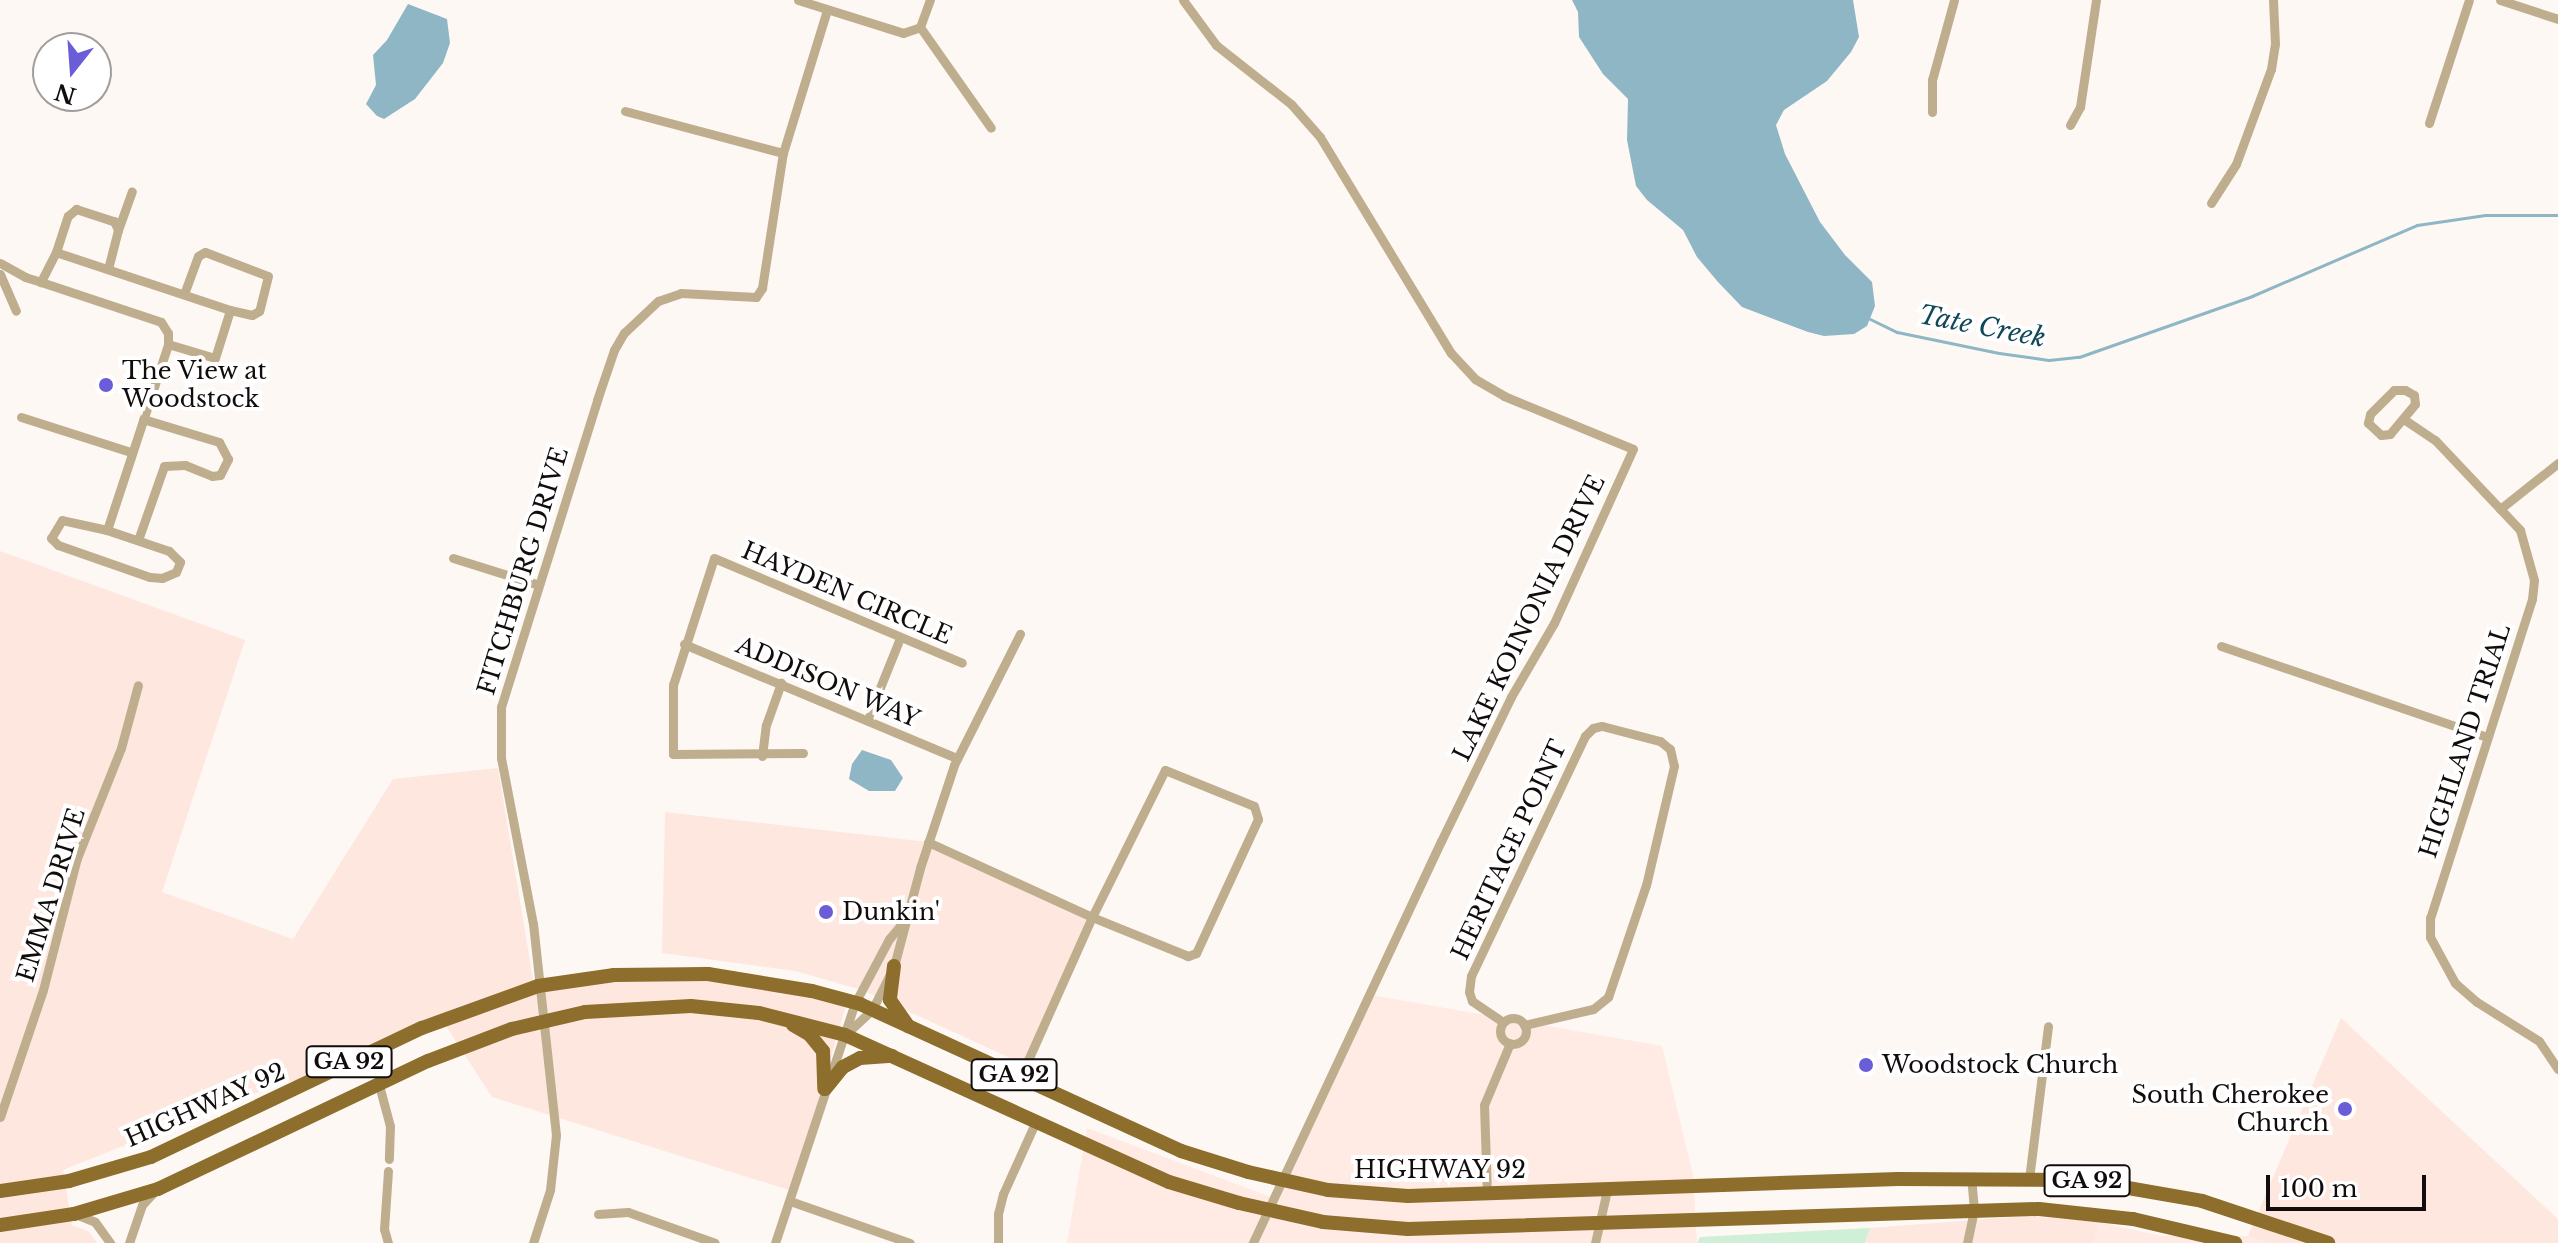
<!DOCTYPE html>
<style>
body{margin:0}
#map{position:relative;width:2558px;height:1243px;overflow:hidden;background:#fef8f5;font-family:"Libre Baskerville",serif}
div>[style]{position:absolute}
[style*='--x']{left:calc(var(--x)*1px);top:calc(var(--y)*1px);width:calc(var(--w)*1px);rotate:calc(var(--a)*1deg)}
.built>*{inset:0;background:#fee7de}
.industrial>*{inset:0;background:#ffeae4}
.green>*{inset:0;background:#d0efd7}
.water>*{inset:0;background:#8eb6c5}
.stream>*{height:3px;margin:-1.5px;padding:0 1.5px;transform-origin:1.5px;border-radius:1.5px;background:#8eb6c5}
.minor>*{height:9px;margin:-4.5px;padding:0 4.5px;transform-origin:4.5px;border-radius:4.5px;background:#bfae8e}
.minor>.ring{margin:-4.5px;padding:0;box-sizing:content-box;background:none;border:9px solid #bfae8e;border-radius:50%}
.primary>*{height:14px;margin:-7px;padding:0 7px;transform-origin:7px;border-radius:7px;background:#8d6e2d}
.dots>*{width:22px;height:22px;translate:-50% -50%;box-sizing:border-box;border:4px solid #fff;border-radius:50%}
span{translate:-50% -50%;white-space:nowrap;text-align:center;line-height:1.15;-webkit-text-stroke:8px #fff;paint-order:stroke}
.shield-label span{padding:2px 6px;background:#fff;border:2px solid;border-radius:6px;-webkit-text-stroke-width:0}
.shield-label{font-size:22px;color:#120d0c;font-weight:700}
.poi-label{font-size:24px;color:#120d0c}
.left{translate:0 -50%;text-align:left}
.right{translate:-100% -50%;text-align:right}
.street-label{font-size:24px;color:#120d0c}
.water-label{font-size:26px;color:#12495a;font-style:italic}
.north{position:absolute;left:32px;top:32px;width:80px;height:80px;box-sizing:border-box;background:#fff;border:2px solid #a09e9e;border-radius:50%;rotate:197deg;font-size:22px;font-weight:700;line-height:32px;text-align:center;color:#120d0c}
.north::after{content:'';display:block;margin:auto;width:28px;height:36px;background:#6a5dd7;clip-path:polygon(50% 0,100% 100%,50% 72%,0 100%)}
.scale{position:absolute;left:2266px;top:1175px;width:160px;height:36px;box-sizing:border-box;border:4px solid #120d0c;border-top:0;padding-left:10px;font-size:24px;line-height:28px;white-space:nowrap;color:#120d0c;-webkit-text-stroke:6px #fff;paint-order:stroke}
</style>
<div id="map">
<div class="built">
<i style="clip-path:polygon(0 551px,245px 640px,162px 892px,293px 939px,393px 779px,498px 768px,534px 985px,705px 966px,849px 995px,792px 1191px,492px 1097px,446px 1026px,318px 1077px,281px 1083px,63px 1170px,72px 1225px,88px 1231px,97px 1243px,0 1243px)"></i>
<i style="clip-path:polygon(665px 812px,928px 842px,1092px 917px,1025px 1065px,862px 990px,795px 971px,662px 953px)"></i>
<i style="clip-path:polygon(2341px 1018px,2558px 1219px,2558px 1243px,2268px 1243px,2248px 1236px)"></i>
<i style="clip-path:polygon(2026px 1216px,2099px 1222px,2094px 1243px,1865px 1243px,1870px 1228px)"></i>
</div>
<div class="industrial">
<i style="clip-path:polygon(1371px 995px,1662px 1046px,1693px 1175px,1697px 1243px,1067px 1243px,1087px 1128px,1274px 1198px)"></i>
<i style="clip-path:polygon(2099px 1222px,2162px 1236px,2248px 1236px,2268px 1243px,2094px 1243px)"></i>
</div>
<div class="green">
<i style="clip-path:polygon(1870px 1228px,1865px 1243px,1697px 1243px,1700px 1237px)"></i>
</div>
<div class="water">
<i style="clip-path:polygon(1572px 0,1853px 0,1859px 37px,1851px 52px,1827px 81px,1784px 110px,1776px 125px,1785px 154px,1820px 222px,1845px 255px,1872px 282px,1875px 306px,1867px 326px,1854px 334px,1824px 336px,1808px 332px,1742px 307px,1718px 282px,1697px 257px,1683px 230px,1647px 200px,1636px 186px,1627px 140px,1628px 99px,1603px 74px,1579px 37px,1578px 12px)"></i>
<i style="clip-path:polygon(408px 4px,447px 19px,450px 43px,443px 63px,415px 99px,384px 119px,377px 116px,366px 104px,376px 85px,373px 55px,387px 40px)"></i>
<i style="clip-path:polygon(862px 750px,891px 760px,903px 778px,895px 791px,869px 791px,849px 779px,852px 764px)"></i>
</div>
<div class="stream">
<i style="--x:1870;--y:319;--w:30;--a:26"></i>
<i style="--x:1897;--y:332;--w:104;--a:11.6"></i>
<i style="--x:1999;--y:353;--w:50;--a:8"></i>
<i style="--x:2049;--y:360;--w:30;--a:-6"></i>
<i style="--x:2079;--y:357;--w:183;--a:-19.4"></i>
<i style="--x:2252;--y:296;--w:180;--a:-23.3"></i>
<i style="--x:2417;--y:225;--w:69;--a:-8.4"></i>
<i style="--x:2485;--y:215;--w:73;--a:0"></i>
</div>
<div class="minor">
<i style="--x:798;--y:0;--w:110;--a:17.4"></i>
<i style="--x:903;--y:33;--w:18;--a:-19"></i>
<i style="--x:1183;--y:0;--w:56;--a:53.7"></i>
<i style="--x:1216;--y:45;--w:95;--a:38.2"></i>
<i style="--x:1291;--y:104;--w:44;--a:48.7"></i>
<i style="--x:1320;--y:137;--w:253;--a:58.8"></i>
<i style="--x:1451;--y:353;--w:35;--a:47"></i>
<i style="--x:1475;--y:379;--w:34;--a:30"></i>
<i style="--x:1504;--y:396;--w:139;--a:22.3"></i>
<i style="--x:1633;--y:449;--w:191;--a:114.4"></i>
<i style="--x:1554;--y:623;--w:86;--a:120.2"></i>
<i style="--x:1511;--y:697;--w:160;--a:115.9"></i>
<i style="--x:1441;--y:841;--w:444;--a:115.1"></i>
<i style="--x:2500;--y:0;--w:61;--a:18.1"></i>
<i style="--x:920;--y:27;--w:123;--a:54.9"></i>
<i style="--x:920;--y:27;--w:29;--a:-70"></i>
<i style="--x:625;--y:111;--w:163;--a:14.9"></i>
<i style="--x:1932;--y:112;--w:32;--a:-90"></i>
<i style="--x:1932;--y:80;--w:83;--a:-74.6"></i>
<i style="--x:2429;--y:123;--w:129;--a:-72"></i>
<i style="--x:2070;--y:125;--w:21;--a:-61"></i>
<i style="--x:2080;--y:107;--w:108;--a:-81.5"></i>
<i style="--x:2211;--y:203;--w:46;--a:-57.3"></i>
<i style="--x:2236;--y:164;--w:101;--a:-69.8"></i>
<i style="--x:2271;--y:69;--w:25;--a:-81"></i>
<i style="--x:2275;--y:44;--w:44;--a:-92.6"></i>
<i style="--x:118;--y:230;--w:41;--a:-70.3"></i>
<i style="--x:56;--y:252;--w:38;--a:-72"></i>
<i style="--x:68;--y:216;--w:11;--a:-41"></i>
<i style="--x:76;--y:209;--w:40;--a:18"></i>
<i style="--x:114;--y:221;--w:10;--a:66"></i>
<i style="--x:118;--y:230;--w:40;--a:104.4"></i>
<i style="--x:0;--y:263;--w:29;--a:29"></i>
<i style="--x:25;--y:277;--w:17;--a:17"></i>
<i style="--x:41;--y:282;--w:126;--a:18.4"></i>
<i style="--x:161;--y:322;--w:13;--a:58"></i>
<i style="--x:168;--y:333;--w:11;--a:90"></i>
<i style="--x:168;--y:344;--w:49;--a:16.6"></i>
<i style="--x:215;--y:358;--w:50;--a:-72.6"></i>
<i style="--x:230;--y:310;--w:183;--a:-161.6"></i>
<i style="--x:56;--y:252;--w:34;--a:117"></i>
<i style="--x:0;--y:274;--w:40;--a:66.6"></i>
<i style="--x:184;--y:294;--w:40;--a:-69.8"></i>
<i style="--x:198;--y:256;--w:8;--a:-30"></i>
<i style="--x:205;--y:252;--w:67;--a:20.9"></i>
<i style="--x:268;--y:276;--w:36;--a:104"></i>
<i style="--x:259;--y:311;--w:8;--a:150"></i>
<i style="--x:252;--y:315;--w:23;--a:-167"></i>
<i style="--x:2394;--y:390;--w:11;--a:0"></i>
<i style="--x:2405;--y:390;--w:10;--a:29"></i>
<i style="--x:2414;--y:395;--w:9;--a:84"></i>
<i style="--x:2415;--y:404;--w:39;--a:130"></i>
<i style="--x:2390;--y:434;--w:9;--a:174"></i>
<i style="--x:2381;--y:435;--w:18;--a:-137"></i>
<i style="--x:2368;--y:423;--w:9;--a:-77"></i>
<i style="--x:2370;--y:414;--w:34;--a:-45"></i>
<i style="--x:21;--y:417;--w:115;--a:17.7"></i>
<i style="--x:2405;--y:420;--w:36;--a:34"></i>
<i style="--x:2435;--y:440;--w:124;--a:46.6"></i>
<i style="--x:2520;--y:530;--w:52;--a:74.4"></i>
<i style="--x:2534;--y:580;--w:19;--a:96"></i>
<i style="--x:2532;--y:599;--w:335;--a:107.7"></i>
<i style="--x:2430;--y:918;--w:19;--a:90"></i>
<i style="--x:2430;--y:937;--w:52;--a:61.5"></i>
<i style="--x:2455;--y:983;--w:29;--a:41"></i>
<i style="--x:2477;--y:1002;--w:73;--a:32.2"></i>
<i style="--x:2539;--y:1041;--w:34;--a:56"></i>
<i style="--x:2500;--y:509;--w:74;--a:-38.4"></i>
<i style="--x:107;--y:530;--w:46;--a:-167.5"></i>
<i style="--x:62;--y:520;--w:21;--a:121"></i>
<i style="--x:51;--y:538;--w:10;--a:45"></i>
<i style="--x:58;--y:545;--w:97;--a:19.2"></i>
<i style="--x:150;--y:577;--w:12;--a:5"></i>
<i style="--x:162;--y:578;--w:15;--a:-23"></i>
<i style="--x:176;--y:572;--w:11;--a:-68"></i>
<i style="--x:180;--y:562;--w:16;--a:-135"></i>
<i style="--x:169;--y:551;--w:65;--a:-161.3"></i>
<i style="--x:107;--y:530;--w:196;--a:-71.8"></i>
<i style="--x:138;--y:540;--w:78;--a:-70.6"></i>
<i style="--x:164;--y:466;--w:21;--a:-3"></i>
<i style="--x:185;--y:465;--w:29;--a:22"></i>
<i style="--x:212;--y:476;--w:8;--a:-7"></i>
<i style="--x:220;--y:475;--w:18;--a:-63"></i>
<i style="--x:228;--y:459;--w:19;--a:-118"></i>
<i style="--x:219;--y:442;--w:79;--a:-163.2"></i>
<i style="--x:453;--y:558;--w:90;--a:17.4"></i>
<i style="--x:684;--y:644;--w:296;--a:22.7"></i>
<i style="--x:2221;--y:646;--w:281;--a:18.9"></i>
<i style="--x:867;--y:720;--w:88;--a:-68.1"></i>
<i style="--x:803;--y:753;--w:130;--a:179.6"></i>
<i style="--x:673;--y:754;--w:69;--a:-90"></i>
<i style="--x:673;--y:685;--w:133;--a:-72.1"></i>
<i style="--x:714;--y:558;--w:269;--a:22.9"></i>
<i style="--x:762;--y:756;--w:31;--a:-83"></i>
<i style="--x:766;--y:725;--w:45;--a:-70.3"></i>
<i style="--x:1165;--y:770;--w:96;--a:22"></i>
<i style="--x:1254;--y:806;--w:14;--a:73"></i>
<i style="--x:1258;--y:819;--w:148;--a:114.8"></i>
<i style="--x:1196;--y:953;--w:9;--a:159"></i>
<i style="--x:1188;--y:956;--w:104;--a:-157.9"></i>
<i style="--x:1092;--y:917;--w:164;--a:-63.6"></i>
<i style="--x:928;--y:842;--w:180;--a:24.6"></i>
<i style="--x:1092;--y:917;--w:176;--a:114.1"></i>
<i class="ring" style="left:1500px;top:1018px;width:17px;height:17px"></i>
<i style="--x:1503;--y:1022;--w:37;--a:-146"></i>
<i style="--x:1472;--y:1001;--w:9;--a:-108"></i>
<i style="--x:1469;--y:992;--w:16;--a:-83"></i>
<i style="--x:1471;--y:976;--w:266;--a:-64.6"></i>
<i style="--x:1585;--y:736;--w:11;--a:-45"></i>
<i style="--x:1593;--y:728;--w:9;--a:-13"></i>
<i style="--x:1602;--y:726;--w:60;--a:14.5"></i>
<i style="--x:1660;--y:741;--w:13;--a:39"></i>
<i style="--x:1670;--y:749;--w:17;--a:77"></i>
<i style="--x:1674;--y:766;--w:122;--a:103.2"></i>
<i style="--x:1646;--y:885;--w:118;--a:108.7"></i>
<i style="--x:1608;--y:997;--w:19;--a:141"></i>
<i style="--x:1593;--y:1009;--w:71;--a:166.9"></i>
<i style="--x:845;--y:1035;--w:37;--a:-43"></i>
<i style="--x:872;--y:1010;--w:49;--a:-63.4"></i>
<i style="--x:894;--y:966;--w:101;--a:-75.1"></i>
<i style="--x:920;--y:868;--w:108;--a:-71.7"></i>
<i style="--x:954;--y:765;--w:147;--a:-63.3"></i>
<i style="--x:379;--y:1085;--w:42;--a:75"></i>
<i style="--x:390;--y:1126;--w:33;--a:92"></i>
<i style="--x:0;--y:1117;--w:134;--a:-71.3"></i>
<i style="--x:43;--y:990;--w:136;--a:-75.6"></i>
<i style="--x:77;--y:858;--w:118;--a:-68.2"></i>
<i style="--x:121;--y:748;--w:65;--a:-74.9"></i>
<i style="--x:388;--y:1171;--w:58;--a:93.9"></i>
<i style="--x:384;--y:1229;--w:15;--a:74"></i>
<i style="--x:2029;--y:1179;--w:154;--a:-82.9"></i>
<i style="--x:1487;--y:1195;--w:90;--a:-91.9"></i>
<i style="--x:1484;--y:1105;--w:67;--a:-67.2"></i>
<i style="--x:790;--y:1201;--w:127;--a:19.3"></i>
<i style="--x:598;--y:1214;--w:30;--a:-4"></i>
<i style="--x:628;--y:1212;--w:92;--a:19.6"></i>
<i style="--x:78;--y:1215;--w:18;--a:22"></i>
<i style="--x:95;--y:1222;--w:26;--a:54"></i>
<i style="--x:129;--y:1243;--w:40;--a:-71.1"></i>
<i style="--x:142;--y:1205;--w:16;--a:-47"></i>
<i style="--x:533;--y:1243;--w:56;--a:-72.2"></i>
<i style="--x:550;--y:1190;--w:55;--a:-83.8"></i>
<i style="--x:556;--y:1135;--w:212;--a:-96.2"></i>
<i style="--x:533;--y:924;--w:169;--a:-100.9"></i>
<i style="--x:501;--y:758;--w:51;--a:-90"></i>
<i style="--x:501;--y:707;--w:322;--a:-72.6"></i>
<i style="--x:597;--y:400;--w:53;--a:-71.2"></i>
<i style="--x:614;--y:350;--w:20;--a:-60"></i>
<i style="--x:624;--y:333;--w:47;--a:-43.3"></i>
<i style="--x:658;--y:301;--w:24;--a:-19"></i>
<i style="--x:681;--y:293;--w:75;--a:3.1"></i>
<i style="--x:756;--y:297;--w:11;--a:-56"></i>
<i style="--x:762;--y:288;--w:137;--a:-81.2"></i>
<i style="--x:783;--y:153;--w:150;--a:-72.9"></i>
<i style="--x:775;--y:1243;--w:253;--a:-71.6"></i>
<i style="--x:855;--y:1003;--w:72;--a:-62"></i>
<i style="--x:889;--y:939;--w:25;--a:-50"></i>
<i style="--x:998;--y:1243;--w:29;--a:-90"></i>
<i style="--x:998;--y:1214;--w:21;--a:-76"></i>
<i style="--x:1003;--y:1194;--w:80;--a:-65.7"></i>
<i style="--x:1595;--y:1243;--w:54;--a:-77.2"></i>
<i style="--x:1967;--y:1243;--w:34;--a:-78"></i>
<i style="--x:1974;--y:1210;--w:32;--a:-95"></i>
</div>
<div class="primary">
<i style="--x:894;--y:966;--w:34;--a:97"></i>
<i style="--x:890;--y:1000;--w:32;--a:55"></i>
<i style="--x:793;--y:1025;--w:20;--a:30"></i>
<i style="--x:810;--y:1035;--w:21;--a:51"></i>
<i style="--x:823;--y:1051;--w:38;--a:88"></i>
<i style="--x:825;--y:1089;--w:28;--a:-51"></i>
<i style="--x:843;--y:1067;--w:19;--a:-28"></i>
<i style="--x:860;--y:1058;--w:32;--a:-4"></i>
<i style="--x:0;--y:1191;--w:70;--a:-8.2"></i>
<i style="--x:69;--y:1181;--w:85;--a:-16.3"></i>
<i style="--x:151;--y:1157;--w:300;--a:-25.5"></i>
<i style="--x:422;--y:1028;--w:123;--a:-19.9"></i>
<i style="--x:538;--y:986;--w:77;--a:-8.2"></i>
<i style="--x:614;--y:975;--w:94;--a:-0.6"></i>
<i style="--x:708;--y:974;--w:105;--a:9.3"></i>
<i style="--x:812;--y:991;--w:50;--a:15.2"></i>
<i style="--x:860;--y:1004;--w:353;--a:24.6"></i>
<i style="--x:1181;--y:1151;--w:70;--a:17.4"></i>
<i style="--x:1248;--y:1172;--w:82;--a:12.7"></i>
<i style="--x:1328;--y:1190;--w:80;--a:4.3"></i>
<i style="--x:1408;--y:1196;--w:490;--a:-2"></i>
<i style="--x:1898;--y:1179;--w:184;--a:0.3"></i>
<i style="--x:2082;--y:1180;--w:122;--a:9.9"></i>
<i style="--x:2202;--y:1201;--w:133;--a:18.4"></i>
<i style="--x:0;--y:1225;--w:75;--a:-8.5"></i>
<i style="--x:74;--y:1214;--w:88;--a:-16.6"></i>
<i style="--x:158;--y:1189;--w:299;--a:-25.4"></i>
<i style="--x:428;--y:1061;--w:90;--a:-20.9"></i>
<i style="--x:512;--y:1029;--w:75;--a:-13.1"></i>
<i style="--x:585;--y:1012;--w:106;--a:-3.2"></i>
<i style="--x:691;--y:1006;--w:68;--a:5.9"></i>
<i style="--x:759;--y:1013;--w:89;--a:14.3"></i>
<i style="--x:845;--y:1035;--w:356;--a:24.4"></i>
<i style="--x:1169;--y:1182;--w:73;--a:16.7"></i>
<i style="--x:1239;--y:1203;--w:86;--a:12.7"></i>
<i style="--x:1323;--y:1222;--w:85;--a:4.7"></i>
<i style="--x:1408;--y:1229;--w:631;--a:-1.82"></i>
<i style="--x:2039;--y:1209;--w:95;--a:6.1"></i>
<i style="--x:2133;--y:1219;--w:105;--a:13.2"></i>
</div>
<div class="dots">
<i style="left:106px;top:385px;background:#6a5dd7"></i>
<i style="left:826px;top:912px;background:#6a5dd7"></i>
<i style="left:1866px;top:1065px;background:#6a5dd7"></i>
<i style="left:2345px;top:1109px;background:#6a5dd7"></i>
</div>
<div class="shield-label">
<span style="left:349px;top:1062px">GA 92</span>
<span style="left:1014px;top:1075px">GA 92</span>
<span style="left:2087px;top:1181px">GA 92</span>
</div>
<div class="poi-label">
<span class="left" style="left:122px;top:385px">The View at<br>Woodstock</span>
<span class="left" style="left:842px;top:912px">Dunkin'</span>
<span class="left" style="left:1882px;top:1065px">Woodstock Church</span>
<span class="right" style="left:2329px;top:1109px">South Cherokee<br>Church</span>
</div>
<div class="street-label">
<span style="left:523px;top:571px;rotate:-73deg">FITCHBURG DRIVE</span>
<span style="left:847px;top:593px;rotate:23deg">HAYDEN CIRCLE</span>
<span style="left:1529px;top:618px;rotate:-64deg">LAKE KOINONIA DRIVE</span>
<span style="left:828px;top:682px;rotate:23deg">ADDISON WAY</span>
<span style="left:2465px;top:741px;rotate:-72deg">HIGHLAND TRIAL</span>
<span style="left:1509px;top:850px;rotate:-65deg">HERITAGE POINT</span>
<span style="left:51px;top:895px;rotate:-73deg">EMMA DRIVE</span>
<span style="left:205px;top:1105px;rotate:-24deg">HIGHWAY 92</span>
<span style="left:1440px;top:1170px">HIGHWAY 92</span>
</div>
<div class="water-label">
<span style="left:1982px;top:327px;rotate:11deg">Tate Creek</span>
</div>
<div class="north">N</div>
<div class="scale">100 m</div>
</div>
